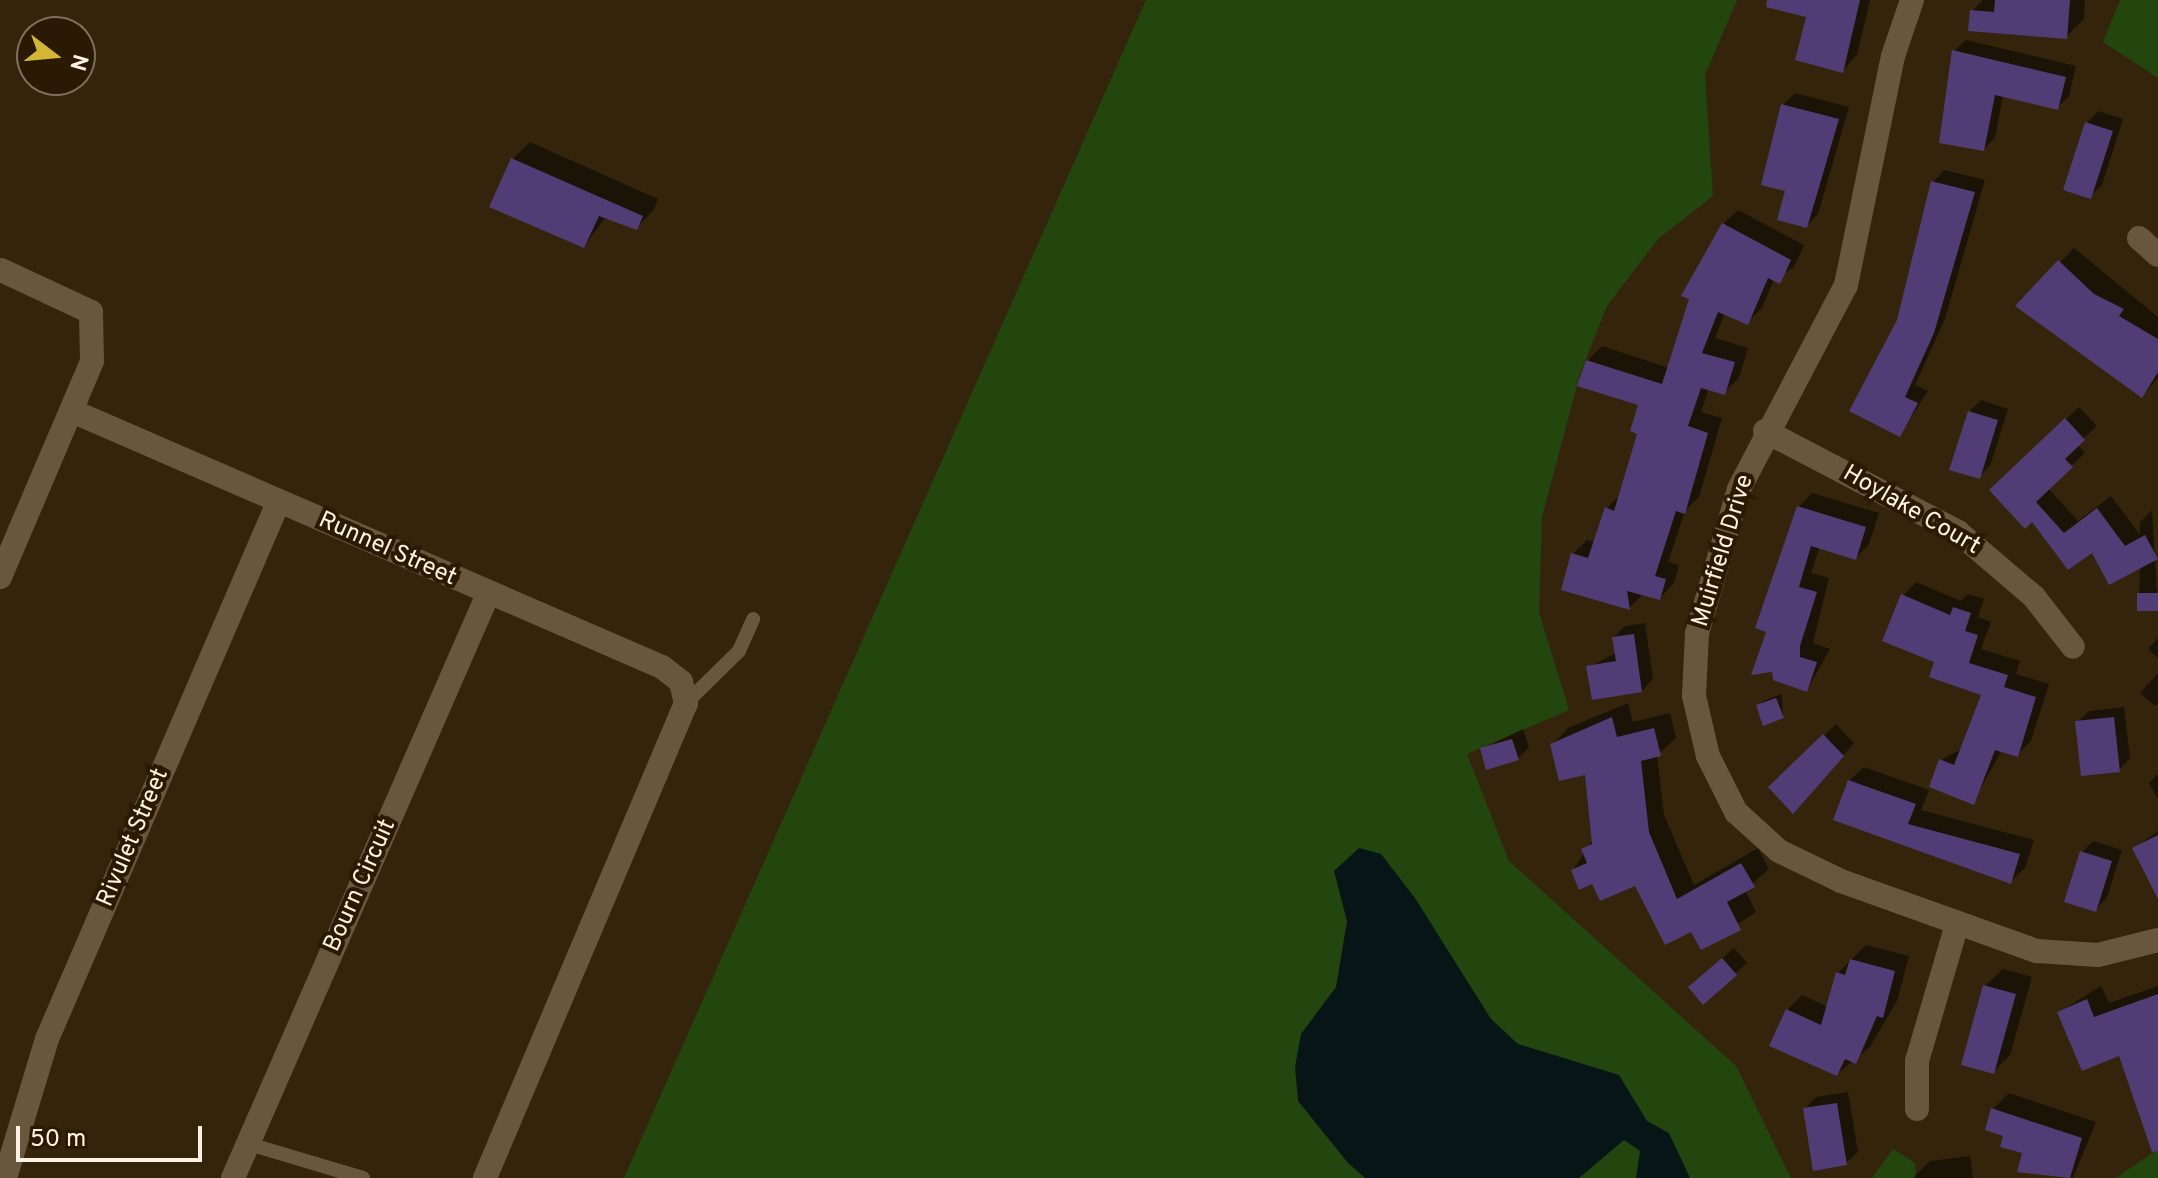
<!DOCTYPE html>
<style>
body{margin:0}
#map{position:relative;width:2158px;height:1178px;overflow:hidden;background:#34240c;font-family:Overpass,sans-serif}
div>[style]{position:absolute}
[style*='--x']{left:calc(var(--x)*1px);top:calc(var(--y)*1px);width:calc(var(--w)*1px);rotate:calc(var(--a)*1deg)}
.green>*{inset:0;background:#23460f}
.water>*{inset:0;background:#081517}
.shadow>*{inset:0;background:#0007}
.building>*{inset:0;background:#513c76}
.service>*{height:14px;margin:-7px;padding:0 7px;transform-origin:7px;border-radius:7px;background:#69563e}
.minor>*{height:24px;margin:-12px;padding:0 12px;transform-origin:12px;border-radius:12px;background:#69563e}
span{translate:-50% -50%;white-space:nowrap;text-align:center;line-height:1.15;-webkit-text-stroke:8px #2a1a03;paint-order:stroke}
.street-label{font-size:24px;color:#fcf1e2}
.north{position:absolute;left:16px;top:16px;width:80px;height:80px;box-sizing:border-box;background:#2a1a03;border:2px solid #7e705c;border-radius:50%;rotate:106deg;font-size:22px;font-weight:700;line-height:32px;text-align:center;color:#fcf1e2}
.north::after{content:'';display:block;margin:auto;width:28px;height:36px;background:#d4b635;clip-path:polygon(50% 0,100% 100%,50% 72%,0 100%)}
.scale{position:absolute;left:16px;top:1126px;width:186px;height:36px;box-sizing:border-box;border:4px solid #fcf1e2;border-top:0;padding-left:10px;font-size:24px;line-height:28px;white-space:nowrap;color:#fcf1e2;-webkit-text-stroke:6px #2a1a03;paint-order:stroke}
</style>
<div id="map">
<div class="green">
<i style="clip-path:polygon(1146px 0,1737px 0,1705px 75px,1713px 196px,1658px 239px,1607px 306px,1580px 374px,1542px 517px,1539px 612px,1569px 710px,1467px 754px,1509px 861px,1736px 1066px,1791px 1178px,624px 1178px)"></i>
<i style="clip-path:polygon(2120px 0,2158px 0,2158px 78px,2103px 42px)"></i>
<i style="clip-path:polygon(1893px 1149px,1915px 1163px,1916px 1178px,1872px 1178px)"></i>
<i style="clip-path:polygon(2158px 1149px,2158px 1178px,2116px 1178px)"></i>
</div>
<div class="water">
<i style="clip-path:polygon(1359px 848px,1381px 854px,1415px 898px,1491px 1019px,1518px 1044px,1619px 1075px,1647px 1121px,1669px 1133px,1690px 1178px,1636px 1178px,1640px 1151px,1624px 1140px,1579px 1178px,1365px 1178px,1348px 1163px,1298px 1101px,1295px 1067px,1301px 1034px,1336px 987px,1347px 921px,1334px 871px)"></i>
</div>
<div class="shadow">
<i style="clip-path:polygon(1766px 0,1870px 0,1857px 55px,1842px 71px,1808px 16px)"></i>
<i style="clip-path:polygon(1983px 0,2085px 0,2084px 19px,2066px 37px,1972px 11px)"></i>
<i style="clip-path:polygon(1966px 40px,2076px 66px,2069px 96px,2057px 108px,2003px 95px,1995px 138px,1984px 149px,1954px 51px)"></i>
<i style="clip-path:polygon(1795px 93px,1849px 107px,1818px 214px,1807px 226px,1787px 190px,1783px 105px)"></i>
<i style="clip-path:polygon(2098px 111px,2123px 119px,2102px 185px,2090px 196px,2087px 123px)"></i>
<i style="clip-path:polygon(530px 142px,658px 199px,653px 211px,636px 228px,606px 217px,584px 246px,513px 159px)"></i>
<i style="clip-path:polygon(1944px 170px,1985px 180px,1945px 319px,1915px 385px,1928px 391px,1900px 434px,1899px 320px,1933px 182px)"></i>
<i style="clip-path:polygon(1738px 210px,1804px 245px,1794px 267px,1774px 279px,1762px 308px,1747px 322px,1725px 313px,1715px 338px,1748px 348px,1739px 378px,1724px 392px,1709px 388px,1701px 412px,1722px 418px,1699px 497px,1685px 511px,1668px 562px,1679px 565px,1674px 583px,1660px 598px,1644px 593px,1630px 607px,1563px 589px,1573px 554px,1587px 540px,1595px 542px,1606px 509px,1621px 494px,1640px 432px,1641px 404px,1587px 361px,1602px 346px,1669px 368px,1723px 224px)"></i>
<i style="clip-path:polygon(2074px 248px,2158px 317px,2158px 378px,2142px 396px,2018px 306px)"></i>
<i style="clip-path:polygon(1981px 400px,2008px 409px,1990px 466px,1979px 477px,1969px 412px)"></i>
<i style="clip-path:polygon(2079px 407px,2097px 426px,2077px 444px,2085px 453px,2048px 488px,2078px 521px,2111px 496px,2140px 535px,2140px 522px,2152px 510px,2158px 609px,2139px 609px,2140px 566px,2093px 550px,2069px 568px,2005px 477px)"></i>
<i style="clip-path:polygon(1812px 493px,1879px 513px,1869px 544px,1856px 558px,1820px 546px,1811px 573px,1829px 578px,1813px 643px,1830px 649px,1807px 690px,1769px 630px,1799px 507px)"></i>
<i style="clip-path:polygon(1916px 582px,1961px 601px,1968px 594px,1984px 599px,1978px 617px,1991px 622px,1981px 649px,2020px 661px,2016px 674px,2049px 684px,2031px 741px,2017px 755px,2002px 750px,1973px 802px,1941px 760px,1961px 749px,1984px 693px,1936px 661px,1903px 596px)"></i>
<i style="clip-path:polygon(1645px 623px,1653px 679px,1642px 691px,1589px 667px,1616px 653px,1614px 637px,1625px 626px)"></i>
<i style="clip-path:polygon(2158px 638px,2158px 658px,2148px 649px)"></i>
<i style="clip-path:polygon(2158px 673px,2158px 703px,2155px 706px,2140px 693px)"></i>
<i style="clip-path:polygon(1782px 694px,1783px 717px,1758px 706px,1763px 701px)"></i>
<i style="clip-path:polygon(1628px 703px,1633px 722px,1670px 713px,1676px 738px,1657px 755px,1664px 815px,1694px 885px,1758px 848px,1769px 869px,1745px 890px,1756px 912px,1701px 948px,1692px 929px,1636px 883px,1593px 881px,1573px 870px,1594px 838px,1587px 772px,1552px 745px,1568px 728px)"></i>
<i style="clip-path:polygon(2124px 707px,2130px 758px,2119px 770px,2077px 722px,2089px 711px)"></i>
<i style="clip-path:polygon(1836px 724px,1854px 743px,1804px 800px,1770px 787px)"></i>
<i style="clip-path:polygon(1523px 729px,1529px 747px,1518px 759px,1482px 749px)"></i>
<i style="clip-path:polygon(1864px 767px,1929px 790px,1921px 810px,2034px 840px,2025px 868px,2010px 882px,1836px 818px,1849px 781px)"></i>
<i style="clip-path:polygon(2158px 774px,2158px 799px,2149px 783px)"></i>
<i style="clip-path:polygon(2158px 831px,2158px 886px,2134px 849px)"></i>
<i style="clip-path:polygon(2093px 841px,2122px 850px,2107px 898px,2095px 910px,2082px 852px)"></i>
<i style="clip-path:polygon(1866px 945px,1909px 956px,1897px 1001px,1870px 1047px,1837px 1074px,1787px 1010px,1802px 995px,1828px 1007px,1838px 973px)"></i>
<i style="clip-path:polygon(1734px 948px,1747px 963px,1703px 1002px,1702px 976px)"></i>
<i style="clip-path:polygon(2003px 969px,2032px 977px,2010px 1055px,1993px 1072px,1985px 986px)"></i>
<i style="clip-path:polygon(2101px 986px,2109px 1003px,2158px 986px,2158px 1123px,2120px 1053px,2059px 1012px)"></i>
<i style="clip-path:polygon(1848px 1092px,1858px 1152px,1846px 1163px,1805px 1109px,1816px 1097px)"></i>
<i style="clip-path:polygon(2009px 1093px,2096px 1122px,2073px 1178px,2020px 1170px,2025px 1152px,1993px 1109px)"></i>
<i style="clip-path:polygon(1970px 1156px,1973px 1178px,1913px 1178px,1930px 1161px)"></i>
</div>
<div class="building">
<i style="clip-path:polygon(1767px 0,1860px 0,1843px 73px,1795px 60px,1806px 17px,1766px 7px)"></i>
<i style="clip-path:polygon(1995px 0,2070px 0,2067px 39px,1968px 31px,1970px 10px,1994px 12px)"></i>
<i style="clip-path:polygon(1952px 50px,2066px 77px,2058px 110px,1995px 95px,1984px 151px,1939px 143px)"></i>
<i style="clip-path:polygon(1781px 104px,1839px 119px,1807px 228px,1777px 220px,1785px 191px,1761px 185px)"></i>
<i style="clip-path:polygon(2085px 122px,2113px 131px,2091px 199px,2063px 190px)"></i>
<i style="clip-path:polygon(511px 158px,643px 216px,637px 230px,599px 216px,584px 248px,489px 207px)"></i>
<i style="clip-path:polygon(1931px 181px,1975px 192px,1934px 333px,1905px 397px,1918px 403px,1900px 437px,1849px 411px,1897px 320px)"></i>
<i style="clip-path:polygon(1722px 223px,1791px 260px,1780px 284px,1768px 278px,1748px 325px,1718px 312px,1702px 353px,1735px 362px,1725px 395px,1701px 388px,1688px 426px,1708px 433px,1685px 514px,1676px 511px,1655px 576px,1666px 579px,1660px 600px,1627px 591px,1630px 610px,1561px 590px,1571px 553px,1588px 558px,1605px 507px,1614px 511px,1637px 434px,1630px 431px,1638px 405px,1577px 386px,1586px 360px,1662px 384px,1689px 299px,1681px 296px)"></i>
<i style="clip-path:polygon(2058px 260px,2094px 294px,2124px 309px,2119px 316px,2158px 339px,2158px 372px,2142px 398px,2015px 306px)"></i>
<i style="clip-path:polygon(1968px 411px,1998px 420px,1980px 479px,1949px 470px)"></i>
<i style="clip-path:polygon(2065px 418px,2085px 440px,2065px 459px,2073px 467px,2036px 502px,2064px 533px,2097px 508px,2125px 546px,2145px 535px,2158px 559px,2109px 585px,2092px 553px,2068px 570px,2032px 522px,2025px 529px,1989px 490px)"></i>
<i style="clip-path:polygon(1797px 506px,1866px 527px,1856px 560px,1811px 546px,1799px 587px,1817px 592px,1800px 646px,1800px 657px,1817px 662px,1807px 692px,1773px 680px,1772px 672px,1751px 675px,1766px 632px,1755px 628px)"></i>
<i style="clip-path:polygon(2137px 593px,2158px 593px,2158px 611px,2137px 611px)"></i>
<i style="clip-path:polygon(1901px 594px,1950px 615px,1953px 607px,1971px 613px,1965px 631px,1978px 635px,1969px 663px,2008px 675px,2004px 687px,2036px 697px,2018px 757px,1995px 750px,1974px 805px,1929px 787px,1939px 759px,1954px 765px,1981px 695px,1929px 677px,1934px 662px,1882px 641px)"></i>
<i style="clip-path:polygon(1634px 634px,1642px 692px,1592px 700px,1586px 666px,1616px 661px,1612px 637px)"></i>
<i style="clip-path:polygon(1776px 698px,1784px 718px,1763px 726px,1756px 705px)"></i>
<i style="clip-path:polygon(1612px 717px,1617px 737px,1654px 728px,1661px 756px,1641px 761px,1649px 832px,1677px 899px,1741px 863px,1755px 887px,1727px 902px,1741px 930px,1701px 950px,1691px 932px,1665px 945px,1635px 886px,1600px 901px,1592px 884px,1579px 890px,1571px 870px,1587px 863px,1581px 849px,1592px 844px,1585px 775px,1559px 781px,1550px 744px)"></i>
<i style="clip-path:polygon(2114px 717px,2120px 772px,2081px 776px,2075px 721px)"></i>
<i style="clip-path:polygon(1823px 734px,1844px 756px,1793px 814px,1768px 787px)"></i>
<i style="clip-path:polygon(1512px 739px,1519px 760px,1486px 770px,1480px 748px)"></i>
<i style="clip-path:polygon(1848px 780px,1916px 804px,1908px 824px,2020px 854px,2011px 884px,1833px 820px)"></i>
<i style="clip-path:polygon(2158px 835px,2158px 899px,2132px 848px)"></i>
<i style="clip-path:polygon(2080px 851px,2112px 861px,2096px 912px,2064px 902px)"></i>
<i style="clip-path:polygon(1722px 958px,1737px 975px,1703px 1005px,1688px 987px)"></i>
<i style="clip-path:polygon(1850px 959px,1895px 971px,1883px 1018px,1877px 1016px,1856px 1064px,1845px 1059px,1837px 1076px,1769px 1046px,1786px 1009px,1821px 1025px,1836px 972px,1845px 975px)"></i>
<i style="clip-path:polygon(1983px 985px,2016px 994px,1994px 1074px,1961px 1065px)"></i>
<i style="clip-path:polygon(2158px 994px,2158px 1151px,2152px 1152px,2119px 1056px,2082px 1071px,2057px 1012px,2087px 999px,2094px 1017px)"></i>
<i style="clip-path:polygon(1837px 1103px,1847px 1165px,1813px 1171px,1803px 1108px)"></i>
<i style="clip-path:polygon(1991px 1108px,2082px 1138px,2070px 1178px,2017px 1172px,2022px 1153px,2000px 1147px,2003px 1136px,1985px 1130px)"></i>
</div>
<div class="service">
<i style="--x:686;--y:703;--w:74;--a:-44.5"></i>
<i style="--x:739;--y:651;--w:35;--a:-66"></i>
<i style="--x:249;--y:1144;--w:119;--a:16.6"></i>
</div>
<div class="minor">
<i style="--x:1912;--y:0;--w:59;--a:108.7"></i>
<i style="--x:1893;--y:56;--w:234;--a:101.6"></i>
<i style="--x:1846;--y:285;--w:230;--a:117.7"></i>
<i style="--x:1739;--y:489;--w:151;--a:106.2"></i>
<i style="--x:1697;--y:634;--w:62;--a:92.8"></i>
<i style="--x:1694;--y:696;--w:62;--a:76.9"></i>
<i style="--x:1708;--y:756;--w:63;--a:63.4"></i>
<i style="--x:1736;--y:812;--w:58;--a:42.2"></i>
<i style="--x:1779;--y:851;--w:69;--a:25.8"></i>
<i style="--x:1841;--y:881;--w:208;--a:19.7"></i>
<i style="--x:2037;--y:951;--w:61;--a:3.8"></i>
<i style="--x:2098;--y:955;--w:62;--a:-14"></i>
<i style="--x:2139;--y:238;--w:25;--a:42"></i>
<i style="--x:72;--y:411;--w:643;--a:23.46"></i>
<i style="--x:662;--y:667;--w:24;--a:38"></i>
<i style="--x:681;--y:682;--w:22;--a:77"></i>
<i style="--x:686;--y:703;--w:516;--a:112.94"></i>
<i style="--x:1765;--y:431;--w:218;--a:27.6"></i>
<i style="--x:1958;--y:532;--w:100;--a:40.5"></i>
<i style="--x:2034;--y:597;--w:63;--a:52"></i>
<i style="--x:0;--y:577;--w:235;--a:-66.9"></i>
<i style="--x:92;--y:361;--w:49;--a:-91.2"></i>
<i style="--x:91;--y:312;--w:99;--a:-155"></i>
<i style="--x:1917;--y:1109;--w:48;--a:-90"></i>
<i style="--x:1917;--y:1061;--w:143;--a:-73.7"></i>
<i style="--x:5;--y:1178;--w:145;--a:-73.2"></i>
<i style="--x:47;--y:1039;--w:584;--a:-66.69"></i>
<i style="--x:233;--y:1178;--w:637;--a:-66.41"></i>
</div>
<div class="street-label">
<span style="left:1911px;top:511px;rotate:30deg">Hoylake Court</span>
<span style="left:387px;top:550px;rotate:24deg">Runnel Street</span>
<span style="left:1724px;top:551px;rotate:-73deg">Muirfield Drive</span>
<span style="left:134px;top:838px;rotate:-67deg">Rivulet Street</span>
<span style="left:361px;top:886px;rotate:-66deg">Bourn Circuit</span>
</div>
<div class="north">N</div>
<div class="scale">50 m</div>
</div>
